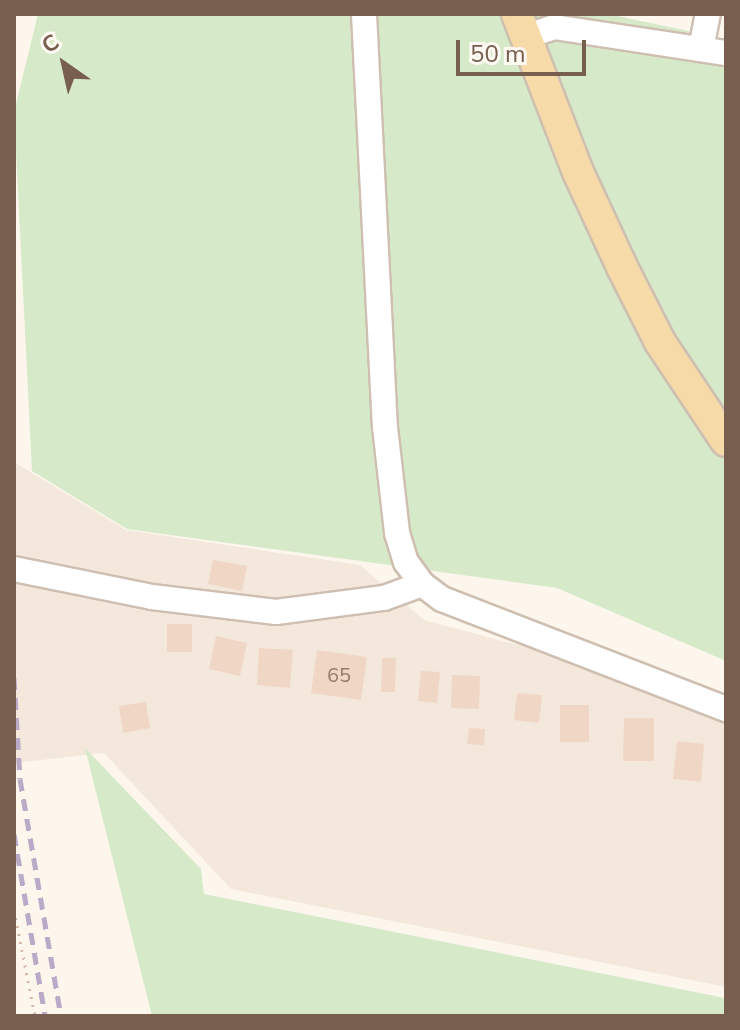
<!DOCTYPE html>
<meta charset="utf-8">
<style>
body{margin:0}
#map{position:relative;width:740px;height:1030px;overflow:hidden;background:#fcf6ec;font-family:"Nunito Sans",sans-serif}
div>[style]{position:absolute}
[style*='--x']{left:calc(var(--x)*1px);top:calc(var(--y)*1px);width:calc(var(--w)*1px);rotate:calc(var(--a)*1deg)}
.residential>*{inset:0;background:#f3e8db}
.green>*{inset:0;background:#d6eaca}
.building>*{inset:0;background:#f0d7c5}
.path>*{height:3px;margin-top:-1.5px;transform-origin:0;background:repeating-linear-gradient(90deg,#d6baa7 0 2px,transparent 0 8px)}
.roads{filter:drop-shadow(2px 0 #cebfb1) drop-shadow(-2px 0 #cebfb1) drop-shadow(0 2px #cebfb1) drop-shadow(0 -2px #cebfb1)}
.minor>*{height:24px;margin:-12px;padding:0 12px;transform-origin:12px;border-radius:12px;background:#fff}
.major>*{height:30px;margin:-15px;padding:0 15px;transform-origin:15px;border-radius:15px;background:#f6dba9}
.rail>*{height:5px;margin-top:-2.5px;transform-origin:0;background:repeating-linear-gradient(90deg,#baa9c7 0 12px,transparent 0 20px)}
span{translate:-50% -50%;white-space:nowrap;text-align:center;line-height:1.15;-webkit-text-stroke:7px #fefaf3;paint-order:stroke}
.number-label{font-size:20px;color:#957c6c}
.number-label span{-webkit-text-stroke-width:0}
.frame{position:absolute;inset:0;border:16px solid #775e4f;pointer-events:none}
.north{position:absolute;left:24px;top:24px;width:80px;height:80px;-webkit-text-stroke:6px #fefaf3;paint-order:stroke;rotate:326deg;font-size:22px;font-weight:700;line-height:32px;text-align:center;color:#775e4f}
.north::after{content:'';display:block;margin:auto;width:28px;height:36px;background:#775e4f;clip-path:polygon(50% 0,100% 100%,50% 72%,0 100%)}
.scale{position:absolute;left:456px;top:40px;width:130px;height:36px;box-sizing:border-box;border:4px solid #775e4f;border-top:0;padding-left:10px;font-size:24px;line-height:28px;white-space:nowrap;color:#775e4f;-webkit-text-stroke:6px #fefaf3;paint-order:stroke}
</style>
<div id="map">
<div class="residential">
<i style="clip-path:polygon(14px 462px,126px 530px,360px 565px,424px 620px,657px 682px,726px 714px,726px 987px,231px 889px,104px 753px,14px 763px)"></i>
</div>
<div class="green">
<i style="clip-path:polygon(38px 14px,608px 14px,726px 39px,726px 661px,557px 588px,127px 529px,32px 471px,14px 112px)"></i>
<i style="clip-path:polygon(85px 748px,201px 869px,204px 894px,720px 997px,726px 999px,726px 1016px,152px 1016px)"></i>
</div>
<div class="building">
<i style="clip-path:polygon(213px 560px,247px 566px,242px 591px,208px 584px)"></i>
<i style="clip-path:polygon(167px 624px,192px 624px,192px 652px,167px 652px)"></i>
<i style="clip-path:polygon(216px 636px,247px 643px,240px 676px,209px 669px)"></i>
<i style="clip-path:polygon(259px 648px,293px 650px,290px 688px,257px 685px)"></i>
<i style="clip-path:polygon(317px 650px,367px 657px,361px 700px,311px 693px)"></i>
<i style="clip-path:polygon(382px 658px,396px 658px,395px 692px,381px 692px)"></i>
<i style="clip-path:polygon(421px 671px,440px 672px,437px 703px,418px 701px)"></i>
<i style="clip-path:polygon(452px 675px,480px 676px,479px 709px,451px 708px)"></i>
<i style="clip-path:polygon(517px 693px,542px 695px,539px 723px,514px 720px)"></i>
<i style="clip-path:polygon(146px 702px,150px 728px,123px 733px,119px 706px)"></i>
<i style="clip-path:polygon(560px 705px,589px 705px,589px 742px,560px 742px)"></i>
<i style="clip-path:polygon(624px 718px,654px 718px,654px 761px,623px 761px)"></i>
<i style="clip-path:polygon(469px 728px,485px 729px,484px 745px,467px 744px)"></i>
<i style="clip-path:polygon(677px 741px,704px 744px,701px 782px,673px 779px)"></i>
</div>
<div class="path">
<i style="--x:14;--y:910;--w:108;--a:78.8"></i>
</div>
<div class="roads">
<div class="minor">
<i style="--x:364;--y:14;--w:414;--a:87.1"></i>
<i style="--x:385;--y:427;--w:107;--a:83.5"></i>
<i style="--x:397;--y:533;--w:30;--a:73"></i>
<i style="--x:406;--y:562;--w:27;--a:54"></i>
<i style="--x:422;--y:584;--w:25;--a:37"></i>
<i style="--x:442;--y:599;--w:305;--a:21.2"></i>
<i style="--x:524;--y:37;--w:32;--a:-18"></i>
<i style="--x:554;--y:27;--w:174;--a:8.6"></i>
<i style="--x:701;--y:49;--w:36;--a:-79"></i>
<i style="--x:14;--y:569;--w:141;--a:11.5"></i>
<i style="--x:152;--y:597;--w:125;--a:6.9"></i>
<i style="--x:276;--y:612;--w:109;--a:-7.4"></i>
<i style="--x:384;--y:598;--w:40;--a:-20.2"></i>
</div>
<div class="major">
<i style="--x:517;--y:14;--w:169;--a:68.9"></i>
<i style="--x:578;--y:172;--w:105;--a:65.1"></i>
<i style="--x:622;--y:267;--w:84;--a:63.1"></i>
<i style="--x:660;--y:342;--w:119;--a:56.3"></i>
</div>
</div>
<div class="rail">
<i style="--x:14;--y:678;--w:101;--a:86.6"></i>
<i style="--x:20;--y:779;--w:241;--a:80.2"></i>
<i style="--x:14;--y:834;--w:185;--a:80.3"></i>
</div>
<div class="number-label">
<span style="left:339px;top:675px">65</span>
</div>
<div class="frame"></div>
<div class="north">С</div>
<div class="scale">50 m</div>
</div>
